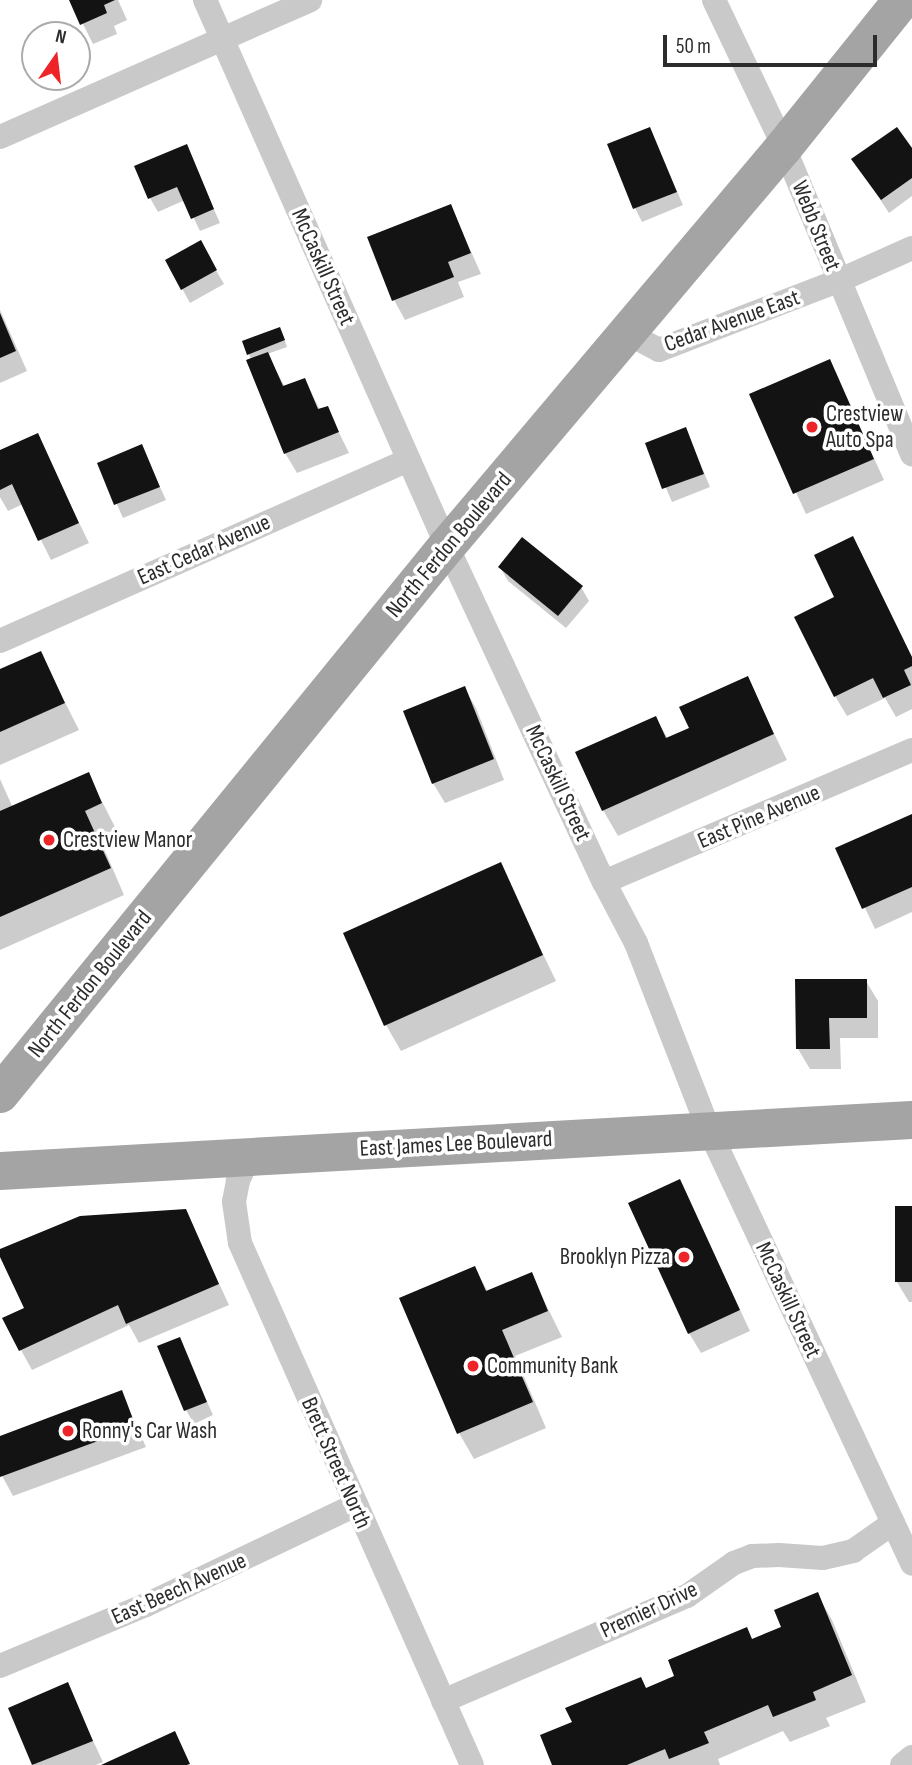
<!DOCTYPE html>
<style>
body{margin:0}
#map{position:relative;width:912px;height:1765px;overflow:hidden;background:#fff;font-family:"Sofia Sans Condensed",sans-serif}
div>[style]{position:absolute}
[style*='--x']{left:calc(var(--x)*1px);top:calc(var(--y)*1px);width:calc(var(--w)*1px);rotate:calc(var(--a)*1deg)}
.shadow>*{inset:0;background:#0003}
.building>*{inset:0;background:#131313}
.minor>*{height:24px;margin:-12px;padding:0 12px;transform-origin:12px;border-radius:12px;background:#c9c9c9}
.primary>*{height:38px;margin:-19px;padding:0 19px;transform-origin:19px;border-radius:19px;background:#a4a4a4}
.dots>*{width:19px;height:19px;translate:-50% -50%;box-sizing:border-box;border:4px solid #fff;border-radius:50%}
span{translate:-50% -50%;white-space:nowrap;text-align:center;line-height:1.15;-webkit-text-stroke:7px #fff;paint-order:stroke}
.street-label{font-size:23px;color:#2c2c2c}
.poi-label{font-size:23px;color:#2c2c2c}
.left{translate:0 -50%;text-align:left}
.right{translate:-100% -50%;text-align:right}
.north{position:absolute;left:21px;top:21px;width:70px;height:70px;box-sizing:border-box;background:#fff;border:2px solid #ababab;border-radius:50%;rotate:14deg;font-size:19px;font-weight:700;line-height:28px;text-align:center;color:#2c2c2c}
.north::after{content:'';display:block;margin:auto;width:24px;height:32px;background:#ed2528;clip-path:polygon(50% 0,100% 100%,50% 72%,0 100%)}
.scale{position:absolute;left:663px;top:35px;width:214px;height:32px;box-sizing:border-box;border:4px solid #2c2c2c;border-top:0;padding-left:9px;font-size:21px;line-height:24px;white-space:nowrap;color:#2c2c2c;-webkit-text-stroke:5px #fff;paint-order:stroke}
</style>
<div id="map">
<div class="shadow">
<i style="clip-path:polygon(71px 0,118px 0,127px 20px,114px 26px,117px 34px,93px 44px)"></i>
<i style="clip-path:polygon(650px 129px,683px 205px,642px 222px,635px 208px)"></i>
<i style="clip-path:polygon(186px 147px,220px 223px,200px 231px,185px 200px,158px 212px,150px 198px)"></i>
<i style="clip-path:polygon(912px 151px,912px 196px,889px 213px,854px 160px)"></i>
<i style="clip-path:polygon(451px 206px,481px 274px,458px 282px,464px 297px,405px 320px,394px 300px)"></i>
<i style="clip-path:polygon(200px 243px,224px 284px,190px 303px,167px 261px)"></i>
<i style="clip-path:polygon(0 310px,27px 371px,0 383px)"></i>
<i style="clip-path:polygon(283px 335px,287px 347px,267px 354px,285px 387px,305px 380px,320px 410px,327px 408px,349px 453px,297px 473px,285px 453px,249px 354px)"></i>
<i style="clip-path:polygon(829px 361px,884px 480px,806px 514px,751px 395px)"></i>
<i style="clip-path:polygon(686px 429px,710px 487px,672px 502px,647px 444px)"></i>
<i style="clip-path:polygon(37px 436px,89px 543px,51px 560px,23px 504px,8px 511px,0 497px,0 452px)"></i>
<i style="clip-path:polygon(141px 446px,166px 500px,123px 518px,99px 464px)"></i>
<i style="clip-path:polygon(500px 567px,581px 587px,589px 601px,566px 628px,508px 581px)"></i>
<i style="clip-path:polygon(837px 598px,912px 657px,912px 709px,896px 717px,885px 698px,847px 716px,835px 696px)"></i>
<i style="clip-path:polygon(40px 653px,79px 730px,0 765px,0 671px)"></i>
<i style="clip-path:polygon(747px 678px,787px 760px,618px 836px,603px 810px,656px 718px,668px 739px,691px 729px)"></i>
<i style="clip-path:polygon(464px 688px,476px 708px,504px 780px,445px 803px,433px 783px)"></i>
<i style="clip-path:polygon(88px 774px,116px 829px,99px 837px,124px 895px,0 950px,0 779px,13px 808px)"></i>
<i style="clip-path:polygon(912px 816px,912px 912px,875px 929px,837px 849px)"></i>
<i style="clip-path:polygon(500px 865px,556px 981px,401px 1051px,386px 1025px)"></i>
<i style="clip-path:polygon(866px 981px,878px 1001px,878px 1038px,840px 1038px,841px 1069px,810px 1069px,798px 1049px)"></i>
<i style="clip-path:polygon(680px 1182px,750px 1331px,701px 1353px,689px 1333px)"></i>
<i style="clip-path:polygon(912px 1208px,912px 1302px,909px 1302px,897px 1282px)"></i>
<i style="clip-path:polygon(185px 1210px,229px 1305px,139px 1343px,129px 1325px,32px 1370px,21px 1350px,26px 1309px,0 1251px)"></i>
<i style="clip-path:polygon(475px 1268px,488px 1292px,531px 1274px,562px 1337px,515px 1356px,546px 1428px,474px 1459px,459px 1433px)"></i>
<i style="clip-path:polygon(179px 1339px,213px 1415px,194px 1424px,186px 1410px)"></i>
<i style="clip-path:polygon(121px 1392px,146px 1447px,13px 1496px,0 1472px,0 1437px)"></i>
<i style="clip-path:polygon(817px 1594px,832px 1620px,866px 1702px,826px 1718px,830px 1726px,790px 1742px,783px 1731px,718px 1759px,720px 1765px,554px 1765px,647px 1690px,676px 1677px,746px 1629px,753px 1641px,783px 1628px)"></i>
<i style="clip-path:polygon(67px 1685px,103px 1762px,96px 1765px,34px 1765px,10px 1709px)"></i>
</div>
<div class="building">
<i style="clip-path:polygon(69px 0,115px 0,104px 5px,107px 13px,80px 25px)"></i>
<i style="clip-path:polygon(650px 127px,677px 192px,633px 209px,607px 144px)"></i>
<i style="clip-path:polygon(897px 127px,912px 148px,912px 178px,881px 200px,851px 159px)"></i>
<i style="clip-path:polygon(187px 144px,214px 209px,191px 219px,177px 187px,148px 199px,134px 166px)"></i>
<i style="clip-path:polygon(451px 204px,471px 253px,448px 262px,454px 277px,392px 301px,367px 237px)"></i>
<i style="clip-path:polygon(201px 240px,217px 270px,181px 290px,165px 260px)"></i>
<i style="clip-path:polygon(0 313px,16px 351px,0 358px)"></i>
<i style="clip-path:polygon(280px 327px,285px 340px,247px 355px,242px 341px)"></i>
<i style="clip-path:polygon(268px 352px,283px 386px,305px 378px,318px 409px,328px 406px,339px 432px,284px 454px,246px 360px)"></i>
<i style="clip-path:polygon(830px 359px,874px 459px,793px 494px,749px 394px)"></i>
<i style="clip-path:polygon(686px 427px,704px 474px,662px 489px,645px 443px)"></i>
<i style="clip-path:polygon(38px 433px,79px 523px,38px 541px,12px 484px,0 490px,0 450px)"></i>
<i style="clip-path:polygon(142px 444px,160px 487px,114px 505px,97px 463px)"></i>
<i style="clip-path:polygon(853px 536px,912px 657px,912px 666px,904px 670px,911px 685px,883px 698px,873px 678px,834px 697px,794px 617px,834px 597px,814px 555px)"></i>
<i style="clip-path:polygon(522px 537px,583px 586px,558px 616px,498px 567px)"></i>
<i style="clip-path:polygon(41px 651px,65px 703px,0 732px,0 669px)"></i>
<i style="clip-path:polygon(748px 676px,774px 734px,602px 811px,575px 752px,656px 716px,666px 738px,689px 728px,679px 707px)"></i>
<i style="clip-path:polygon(465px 686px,494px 759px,432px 784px,403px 711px)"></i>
<i style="clip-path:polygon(89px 772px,102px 803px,85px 811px,111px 868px,0 917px,0 811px)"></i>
<i style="clip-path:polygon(912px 814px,912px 887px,862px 909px,835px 848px)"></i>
<i style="clip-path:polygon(501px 862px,543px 955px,384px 1026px,343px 933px)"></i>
<i style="clip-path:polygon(795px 979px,867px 979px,867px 1018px,829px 1018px,830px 1049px,796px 1049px)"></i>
<i style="clip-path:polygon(680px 1179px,740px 1310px,688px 1334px,628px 1203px)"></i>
<i style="clip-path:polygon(895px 1206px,912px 1206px,912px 1282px,895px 1282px)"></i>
<i style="clip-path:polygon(186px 1209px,219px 1284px,126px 1324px,118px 1305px,19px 1351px,2px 1318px,24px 1308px,0 1257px,0 1249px,80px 1216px)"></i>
<i style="clip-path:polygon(475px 1266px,486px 1291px,532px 1272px,548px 1311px,502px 1330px,533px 1402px,457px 1434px,399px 1298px)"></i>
<i style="clip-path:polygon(180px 1337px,207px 1402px,184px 1411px,157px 1346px)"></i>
<i style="clip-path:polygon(122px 1390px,136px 1427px,0 1477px,0 1436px)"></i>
<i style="clip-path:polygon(818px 1592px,852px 1675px,813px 1692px,816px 1700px,773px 1717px,768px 1705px,704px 1732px,709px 1743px,669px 1759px,665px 1749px,627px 1765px,552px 1765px,540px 1735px,572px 1722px,565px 1708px,641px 1677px,646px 1688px,674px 1676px,668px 1660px,747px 1627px,752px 1639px,781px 1627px,774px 1610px)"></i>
<i style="clip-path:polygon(68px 1682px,93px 1741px,32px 1765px,8px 1708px)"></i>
<i style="clip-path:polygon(175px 1731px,190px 1764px,187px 1765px,101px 1765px)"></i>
</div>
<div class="minor">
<i style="--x:205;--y:0;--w:597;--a:66.1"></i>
<i style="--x:447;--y:546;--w:371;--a:65"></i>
<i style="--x:604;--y:882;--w:69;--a:62.3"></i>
<i style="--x:636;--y:943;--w:201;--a:68.7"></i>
<i style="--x:709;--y:1130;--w:479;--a:64.9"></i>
<i style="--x:714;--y:0;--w:163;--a:64.5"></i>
<i style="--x:784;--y:147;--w:333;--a:67.4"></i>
<i style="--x:0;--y:137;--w:339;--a:-23.8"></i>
<i style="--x:627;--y:333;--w:36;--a:28"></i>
<i style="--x:659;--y:350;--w:192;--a:-21.1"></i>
<i style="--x:838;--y:281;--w:81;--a:-24"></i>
<i style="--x:0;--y:641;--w:447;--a:-23.9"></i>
<i style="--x:604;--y:882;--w:335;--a:-23.2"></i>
<i style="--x:250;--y:1155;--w:29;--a:115"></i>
<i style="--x:238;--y:1181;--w:21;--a:101"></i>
<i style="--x:234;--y:1202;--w:41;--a:81.7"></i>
<i style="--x:240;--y:1243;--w:571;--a:66.04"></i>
<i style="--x:0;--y:1666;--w:158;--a:-22.7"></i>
<i style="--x:146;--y:1605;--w:233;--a:-25.5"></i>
<i style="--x:443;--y:1701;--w:266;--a:-23.3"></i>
<i style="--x:687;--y:1596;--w:57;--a:-35.1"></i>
<i style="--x:734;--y:1563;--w:19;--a:-21"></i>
<i style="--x:752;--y:1556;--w:27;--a:-2"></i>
<i style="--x:779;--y:1555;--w:44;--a:3.9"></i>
<i style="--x:823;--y:1558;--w:31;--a:-13"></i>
<i style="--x:853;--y:1551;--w:49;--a:-35"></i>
<i style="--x:902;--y:1765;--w:13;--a:-39"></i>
</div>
<div class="primary">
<i style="--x:0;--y:1094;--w:707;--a:-50.8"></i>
<i style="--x:447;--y:546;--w:522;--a:-49.82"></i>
<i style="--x:784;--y:147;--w:189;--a:-51.2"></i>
<i style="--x:0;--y:1171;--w:913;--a:-3.2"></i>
</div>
<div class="dots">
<i style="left:812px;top:427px;background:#ed2528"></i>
<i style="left:49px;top:840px;background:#ed2528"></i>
<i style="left:684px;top:1257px;background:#ed2528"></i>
<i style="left:473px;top:1366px;background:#ed2528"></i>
<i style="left:68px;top:1431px;background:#ed2528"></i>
</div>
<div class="street-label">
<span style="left:816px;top:226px;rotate:68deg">Webb Street</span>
<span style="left:323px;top:267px;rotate:66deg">McCaskill Street</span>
<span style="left:732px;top:321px;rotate:-20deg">Cedar Avenue East</span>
<span style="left:449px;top:545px;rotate:-50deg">North Ferdon Boulevard</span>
<span style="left:204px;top:550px;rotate:-24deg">East Cedar Avenue</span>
<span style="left:558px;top:783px;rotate:65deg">McCaskill Street</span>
<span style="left:759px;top:817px;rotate:-23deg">East Pine Avenue</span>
<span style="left:90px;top:984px;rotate:-51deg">North Ferdon Boulevard</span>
<span style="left:456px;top:1144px;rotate:-3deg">East James Lee Boulevard</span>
<span style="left:788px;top:1300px;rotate:65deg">McCaskill Street</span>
<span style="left:336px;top:1463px;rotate:66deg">Brett Street North</span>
<span style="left:179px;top:1589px;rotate:-24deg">East Beech Avenue</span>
<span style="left:649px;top:1610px;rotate:-25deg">Premier Drive</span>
</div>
<div class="poi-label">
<span class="left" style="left:826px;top:427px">Crestview<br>Auto Spa</span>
<span class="left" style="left:63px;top:840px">Crestview Manor</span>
<span class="right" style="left:670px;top:1257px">Brooklyn Pizza</span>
<span class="left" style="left:487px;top:1366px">Community Bank</span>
<span class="left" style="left:82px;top:1431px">Ronny's Car Wash</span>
</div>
<div class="north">N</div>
<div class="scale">50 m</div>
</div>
